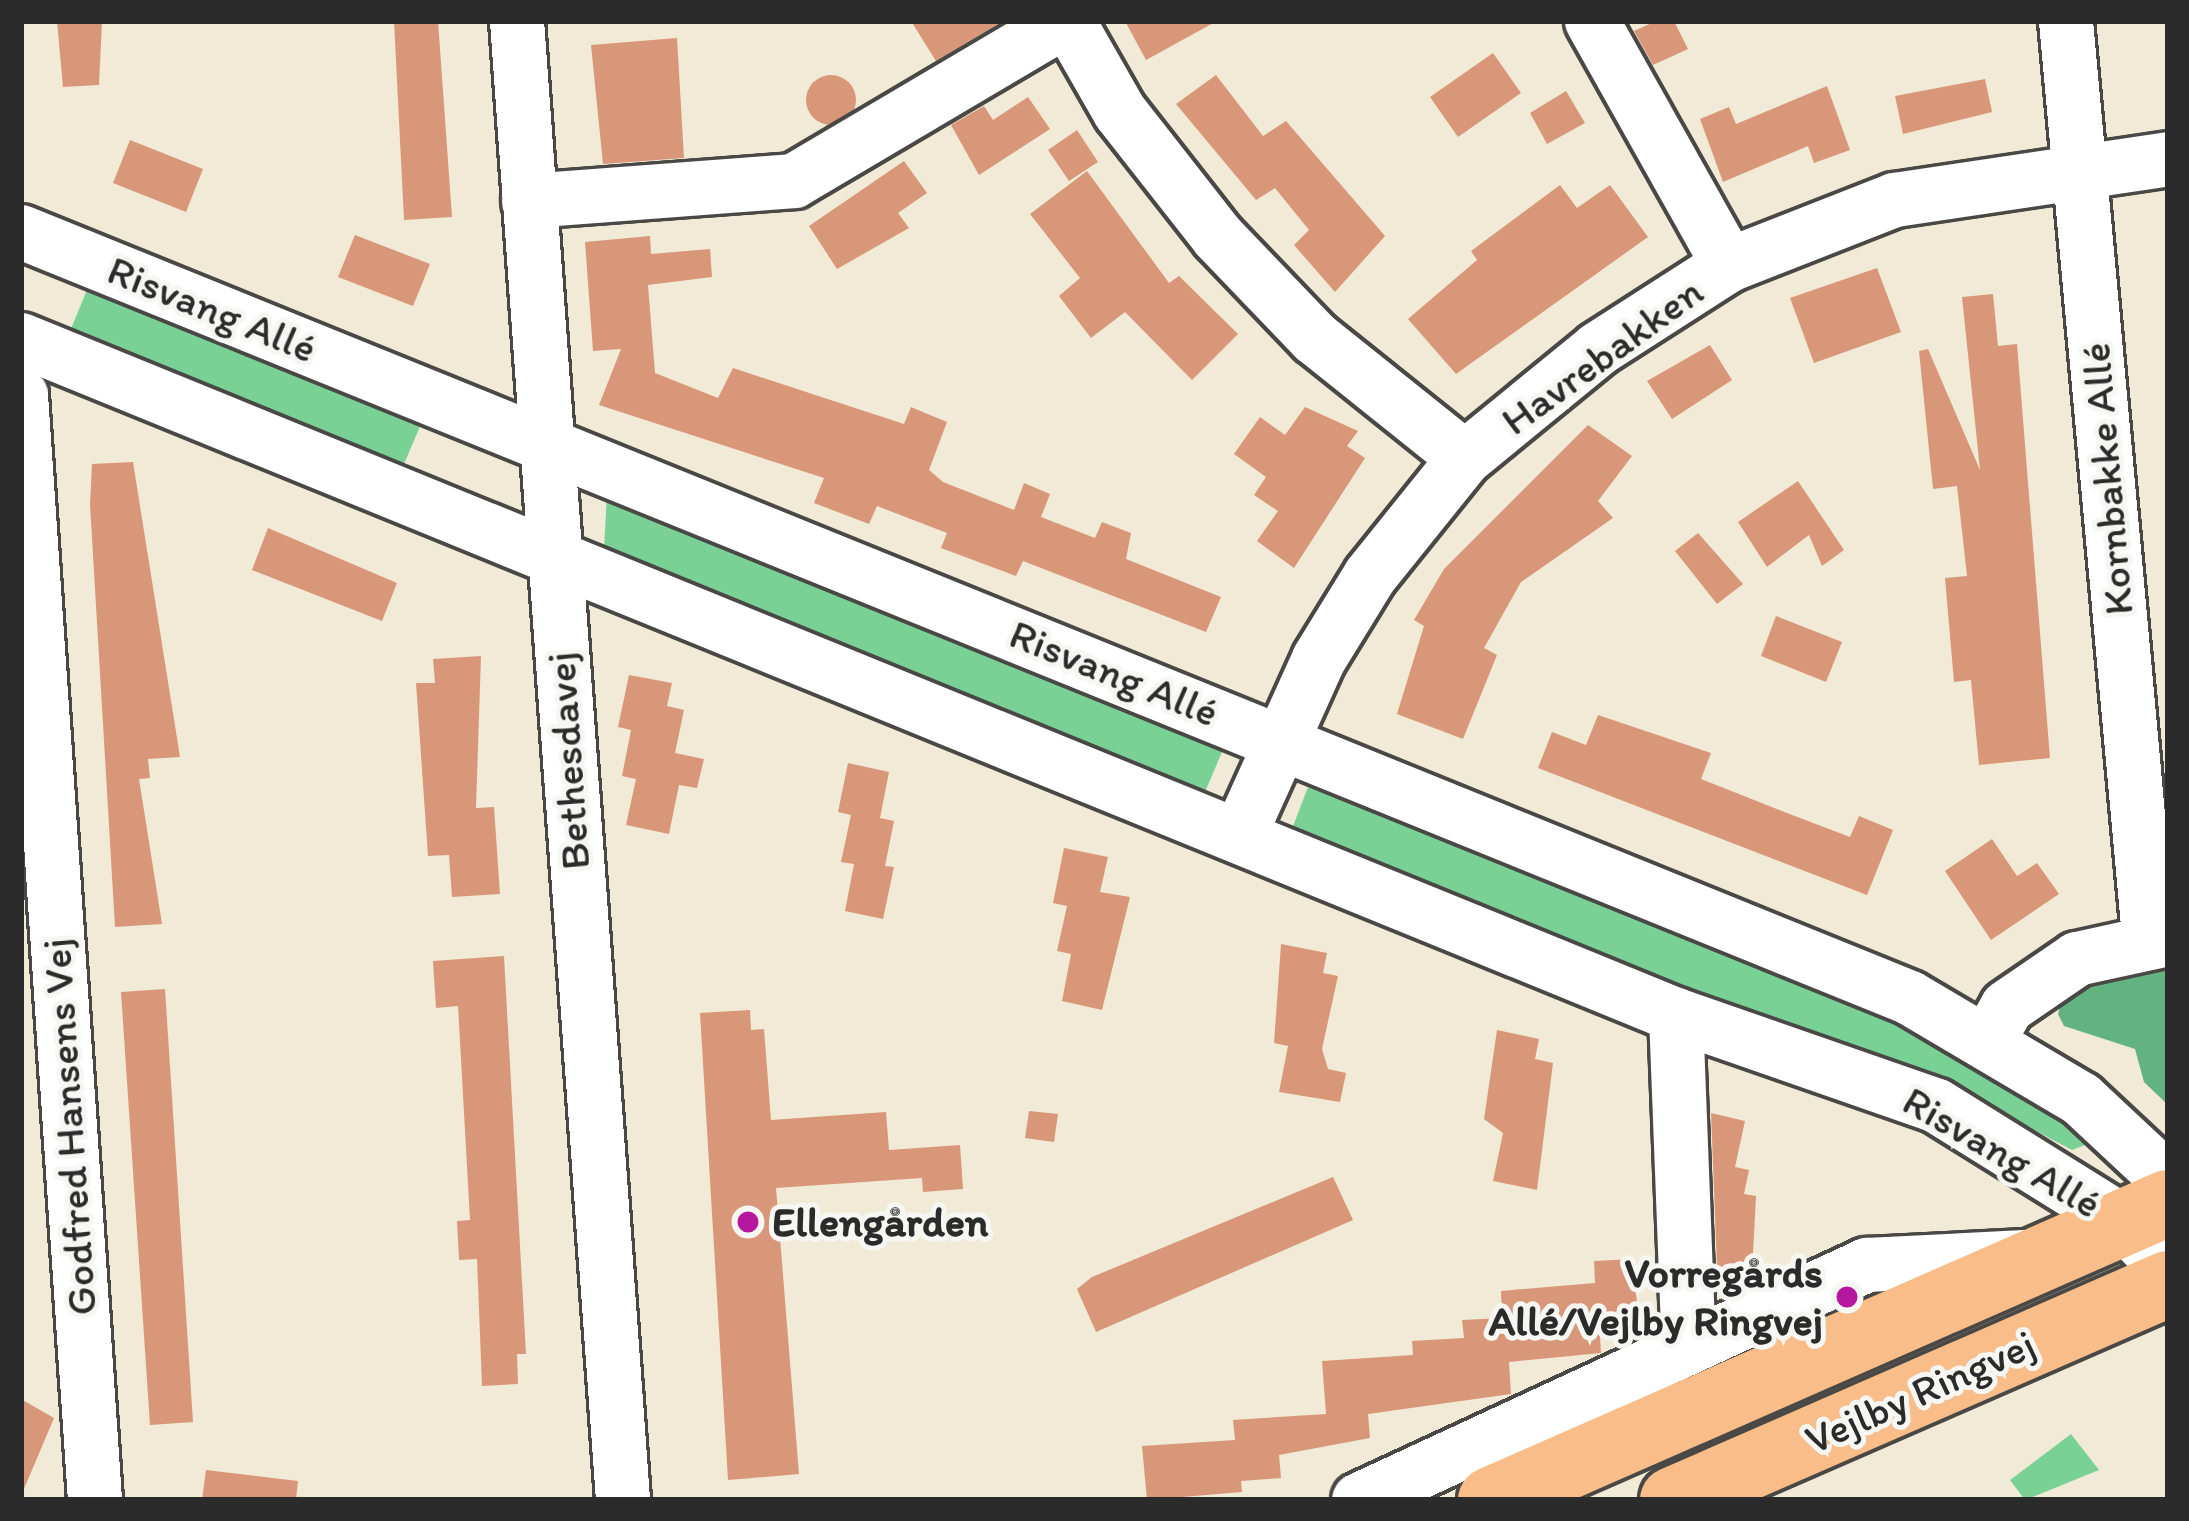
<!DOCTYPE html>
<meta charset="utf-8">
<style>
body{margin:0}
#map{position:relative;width:2189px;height:1521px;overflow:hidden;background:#f1ead6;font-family:Itim,sans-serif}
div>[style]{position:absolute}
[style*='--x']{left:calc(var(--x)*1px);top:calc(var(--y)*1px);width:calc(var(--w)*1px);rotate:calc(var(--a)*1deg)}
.green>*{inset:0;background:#79d196}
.forest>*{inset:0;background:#62b37f}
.building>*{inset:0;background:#d99779}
.round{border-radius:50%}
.roads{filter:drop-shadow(3px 0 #494845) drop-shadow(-3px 0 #494845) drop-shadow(0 3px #494845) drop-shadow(0 -3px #494845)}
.minor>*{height:54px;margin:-27px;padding:0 27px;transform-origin:27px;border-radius:27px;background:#fff}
.major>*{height:66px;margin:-33px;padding:0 33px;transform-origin:33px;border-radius:33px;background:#f8bd89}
.dots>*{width:33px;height:33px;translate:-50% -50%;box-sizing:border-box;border:6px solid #f6f6f2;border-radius:50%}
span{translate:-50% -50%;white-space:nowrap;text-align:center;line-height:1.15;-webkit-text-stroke:10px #f6f6f2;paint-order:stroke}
.street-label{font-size:42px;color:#2b2b2b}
.poi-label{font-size:42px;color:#2b2b2b;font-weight:700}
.left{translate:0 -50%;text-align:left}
.right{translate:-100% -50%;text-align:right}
.frame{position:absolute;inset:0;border:24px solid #2b2b2b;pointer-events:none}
</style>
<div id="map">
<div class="green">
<i style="clip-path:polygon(87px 290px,421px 424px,401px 471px,68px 336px)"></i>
<i style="clip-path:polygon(607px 493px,1225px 745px,1205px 792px,604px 549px)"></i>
<i style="clip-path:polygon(1308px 787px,1944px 1038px,2101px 1139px,2072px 1150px,1914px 1067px,1713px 1007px,1290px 834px)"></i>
<i style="clip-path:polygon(2071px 1434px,2099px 1470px,2025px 1500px,2010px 1480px)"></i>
</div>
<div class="forest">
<i style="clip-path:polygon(2168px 955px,2168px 1105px,2144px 1082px,2135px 1049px,2064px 1026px,2058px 1014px,2064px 992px)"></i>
</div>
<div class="building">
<i style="clip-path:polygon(57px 21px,102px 21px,99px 85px,63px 87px)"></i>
<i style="clip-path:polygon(394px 21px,438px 21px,452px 217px,404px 220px)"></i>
<i style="clip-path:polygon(911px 21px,1003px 21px,936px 61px)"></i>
<i style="clip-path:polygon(1125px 21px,1217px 21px,1146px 60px)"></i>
<i style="clip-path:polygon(1656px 21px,1674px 21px,1688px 49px,1653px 65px,1634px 31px)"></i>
<i style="clip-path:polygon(677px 38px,684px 158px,603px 164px,591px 45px)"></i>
<i style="clip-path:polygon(1493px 53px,1521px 93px,1458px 137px,1430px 97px)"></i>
<i style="clip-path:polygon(1216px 75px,1263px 136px,1286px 121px,1385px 236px,1335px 292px,1294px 245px,1309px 230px,1275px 188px,1256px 200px,1176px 104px)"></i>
<i class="round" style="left:806px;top:75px;width:50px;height:50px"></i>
<i style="clip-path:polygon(1985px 79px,1992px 112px,1903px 134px,1895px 96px)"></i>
<i style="clip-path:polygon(1827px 86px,1850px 150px,1814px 163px,1808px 146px,1723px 182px,1700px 119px,1729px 107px,1736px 124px)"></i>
<i style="clip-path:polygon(1566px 91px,1585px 123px,1547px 144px,1530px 113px)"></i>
<i style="clip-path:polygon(1028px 97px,1050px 129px,979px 175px,951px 125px,984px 106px,993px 120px)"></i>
<i style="clip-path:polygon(1077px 130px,1098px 162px,1069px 181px,1048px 150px)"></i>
<i style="clip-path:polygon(130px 140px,203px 169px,186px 212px,113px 183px)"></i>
<i style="clip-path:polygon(904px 161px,927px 193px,898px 213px,909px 228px,837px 269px,809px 226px)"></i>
<i style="clip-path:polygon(1087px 171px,1169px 283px,1179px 276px,1238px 334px,1192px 380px,1125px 312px,1091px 338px,1059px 296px,1080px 278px,1030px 214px)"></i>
<i style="clip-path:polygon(1560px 185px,1577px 208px,1610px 185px,1648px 237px,1456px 374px,1408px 319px,1477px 260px,1471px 251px)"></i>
<i style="clip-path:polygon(355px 235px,430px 264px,413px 306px,338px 277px)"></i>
<i style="clip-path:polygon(650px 236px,651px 254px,710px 249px,712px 277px,648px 285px,655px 373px,718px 398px,733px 368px,904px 424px,911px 407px,947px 422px,929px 470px,943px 482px,1014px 510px,1024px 483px,1050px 494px,1041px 517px,1095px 538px,1102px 522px,1131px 533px,1126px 559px,1221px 597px,1206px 632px,1023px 561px,1016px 576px,941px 548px,947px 533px,877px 506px,869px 524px,814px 503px,824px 478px,599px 405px,621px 349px,593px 351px,585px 242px)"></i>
<i style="clip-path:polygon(1877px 268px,1901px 332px,1814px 363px,1790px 298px)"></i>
<i style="clip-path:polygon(1993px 294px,1998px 346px,2017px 344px,2050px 758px,1979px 765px,1971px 680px,1954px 682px,1945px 578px,1967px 576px,1957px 486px,1933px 489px,1919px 351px,1928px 349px,1980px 470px,1962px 297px)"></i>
<i style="clip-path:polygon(1710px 345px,1732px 380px,1672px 419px,1647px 381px)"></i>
<i style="clip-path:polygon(1305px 407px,1358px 431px,1347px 446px,1365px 458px,1294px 568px,1257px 541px,1278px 511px,1254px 495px,1266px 477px,1234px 454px,1260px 417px,1285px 435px)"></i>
<i style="clip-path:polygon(1588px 425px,1632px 456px,1598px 501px,1613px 518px,1521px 582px,1484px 648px,1497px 655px,1463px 739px,1397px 714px,1424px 626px,1414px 620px,1444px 569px)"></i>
<i style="clip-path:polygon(133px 462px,180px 757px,148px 759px,150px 778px,139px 779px,162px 924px,115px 927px,90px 504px,92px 464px)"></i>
<i style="clip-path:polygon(1798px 481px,1844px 550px,1822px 566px,1809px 535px,1767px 567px,1738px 522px)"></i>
<i style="clip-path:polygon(268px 528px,397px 583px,382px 621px,252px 570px)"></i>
<i style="clip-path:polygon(1698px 533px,1743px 584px,1717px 604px,1675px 551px)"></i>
<i style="clip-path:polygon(1776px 616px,1842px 642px,1826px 682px,1761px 656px)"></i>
<i style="clip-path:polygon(481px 656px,476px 808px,494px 807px,500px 894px,452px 897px,449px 855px,428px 856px,416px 683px,435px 683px,433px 659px)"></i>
<i style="clip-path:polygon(629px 675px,672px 683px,667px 706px,684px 710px,675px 753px,704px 759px,697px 788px,679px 785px,669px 834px,626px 825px,636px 779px,622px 776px,631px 730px,618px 727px)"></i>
<i style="clip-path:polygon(1598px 715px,1711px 753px,1701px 779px,1787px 813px,1850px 837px,1859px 816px,1893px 830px,1867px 895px,1538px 768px,1552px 732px,1586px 745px)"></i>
<i style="clip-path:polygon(848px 763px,889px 772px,880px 818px,894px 821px,885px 866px,894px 867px,883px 919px,845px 911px,854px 864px,841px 862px,851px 815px,838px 812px)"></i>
<i style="clip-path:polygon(1992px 839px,2017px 876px,2037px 863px,2059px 894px,1991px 940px,1945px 871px)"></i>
<i style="clip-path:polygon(1064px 848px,1108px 857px,1100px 892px,1130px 897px,1102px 1010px,1062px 1001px,1071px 954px,1057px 951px,1067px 906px,1053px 903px)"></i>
<i style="clip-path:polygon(1281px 944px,1327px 953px,1323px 973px,1338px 976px,1322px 1049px,1328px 1069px,1346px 1073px,1340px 1102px,1279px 1092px,1288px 1046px,1274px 1043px)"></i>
<i style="clip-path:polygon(504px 956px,526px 1354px,517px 1354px,518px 1384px,482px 1386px,477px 1259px,459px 1260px,457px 1221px,470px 1220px,458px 1006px,436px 1008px,433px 961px)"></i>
<i style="clip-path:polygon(165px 989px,193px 1422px,150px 1425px,121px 992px)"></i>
<i style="clip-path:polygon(750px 1010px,751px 1030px,764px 1029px,771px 1120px,886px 1112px,889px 1150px,960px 1145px,963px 1189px,923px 1192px,922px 1178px,776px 1188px,799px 1474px,728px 1480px,700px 1013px)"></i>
<i style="clip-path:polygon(1497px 1030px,1539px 1039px,1535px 1059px,1553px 1063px,1537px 1190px,1493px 1181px,1503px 1133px,1484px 1119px)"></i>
<i style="clip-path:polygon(1029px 1111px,1058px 1114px,1054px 1142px,1025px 1138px)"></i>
<i style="clip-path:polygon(1711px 1113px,1745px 1121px,1735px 1167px,1749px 1170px,1744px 1194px,1756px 1196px,1752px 1272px,1717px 1266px)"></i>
<i style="clip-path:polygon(1333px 1177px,1353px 1220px,1096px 1332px,1077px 1289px,1092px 1277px)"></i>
<i style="clip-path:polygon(1634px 1259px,1638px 1319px,1599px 1321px,1601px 1353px,1509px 1362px,1511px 1394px,1368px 1414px,1370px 1438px,1279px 1455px,1281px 1478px,1241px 1481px,1242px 1492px,1147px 1500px,1142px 1446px,1235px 1440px,1233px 1420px,1326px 1414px,1322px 1361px,1413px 1355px,1412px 1341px,1464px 1338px,1462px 1320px,1502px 1318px,1501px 1291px,1595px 1283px,1594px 1261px)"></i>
<i style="clip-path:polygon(21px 1399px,54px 1418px,21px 1496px)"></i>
<i style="clip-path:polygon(206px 1470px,298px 1481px,296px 1500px,202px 1500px)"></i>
</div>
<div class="roads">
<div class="minor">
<i style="--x:517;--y:21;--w:1483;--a:85.9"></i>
<i style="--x:1068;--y:21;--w:105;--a:60.3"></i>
<i style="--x:1120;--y:112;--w:159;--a:51.9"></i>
<i style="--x:1218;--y:237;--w:140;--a:46.2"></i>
<i style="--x:1315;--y:338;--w:192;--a:38.7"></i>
<i style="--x:1592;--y:21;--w:280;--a:60.7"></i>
<i style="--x:2066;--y:21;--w:919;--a:84.82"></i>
<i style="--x:529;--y:201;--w:266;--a:-4.3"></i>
<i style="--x:794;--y:181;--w:315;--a:-30.6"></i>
<i style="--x:21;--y:232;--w:2038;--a:22.07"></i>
<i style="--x:1910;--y:998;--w:199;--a:30.6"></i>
<i style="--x:2081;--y:1099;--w:119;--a:43"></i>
<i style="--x:21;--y:340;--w:1787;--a:22.19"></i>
<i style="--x:1676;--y:1015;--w:276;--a:19.2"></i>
<i style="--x:1937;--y:1106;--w:219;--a:31.9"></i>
<i style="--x:2123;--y:1222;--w:66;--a:46.8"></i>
<i style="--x:21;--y:395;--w:1107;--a:86.17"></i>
<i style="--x:1240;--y:834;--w:192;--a:-65.7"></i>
<i style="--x:1319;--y:659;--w:97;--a:-58.4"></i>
<i style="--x:1370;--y:576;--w:151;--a:-51.2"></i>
<i style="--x:1465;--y:458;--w:172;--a:-39.3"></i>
<i style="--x:1598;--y:349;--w:156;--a:-32.7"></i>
<i style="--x:1729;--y:265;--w:178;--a:-21.4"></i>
<i style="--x:1895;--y:200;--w:276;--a:-8.5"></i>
<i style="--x:1676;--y:1015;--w:332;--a:87.8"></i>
<i style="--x:1990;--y:1037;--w:34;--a:-60"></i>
<i style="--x:2007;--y:1007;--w:85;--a:-34.4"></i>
<i style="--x:2077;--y:959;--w:93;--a:-12.4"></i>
<i style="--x:1359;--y:1500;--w:560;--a:-24.83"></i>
<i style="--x:1867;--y:1265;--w:158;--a:-2.9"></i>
</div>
<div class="major">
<i style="--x:1491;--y:1500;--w:739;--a:-23.69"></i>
<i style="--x:1673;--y:1500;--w:540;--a:-23.57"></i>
</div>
</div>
<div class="dots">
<i style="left:748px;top:1222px;background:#b5179e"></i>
<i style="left:1847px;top:1297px;background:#b5179e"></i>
</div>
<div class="street-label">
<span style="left:212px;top:309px;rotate:22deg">Risvang Allé</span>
<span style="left:1602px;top:356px;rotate:-36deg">Havrebakken</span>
<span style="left:2107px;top:479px;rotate:-95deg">Kornbakke Allé</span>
<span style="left:1114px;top:673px;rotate:22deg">Risvang Allé</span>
<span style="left:568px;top:761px;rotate:-94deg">Bethesdavej</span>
<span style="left:69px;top:1127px;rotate:-94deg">Godfred Hansens Vej</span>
<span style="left:2002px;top:1152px;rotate:30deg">Risvang Allé</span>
<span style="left:1920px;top:1392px;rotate:-24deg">Vejlby Ringvej</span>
</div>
<div class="poi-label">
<span class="left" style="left:772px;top:1222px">Ellengården</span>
<span class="right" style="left:1823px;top:1297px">Vorregårds<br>Allé/Vejlby Ringvej</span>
</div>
<div class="frame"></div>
</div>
